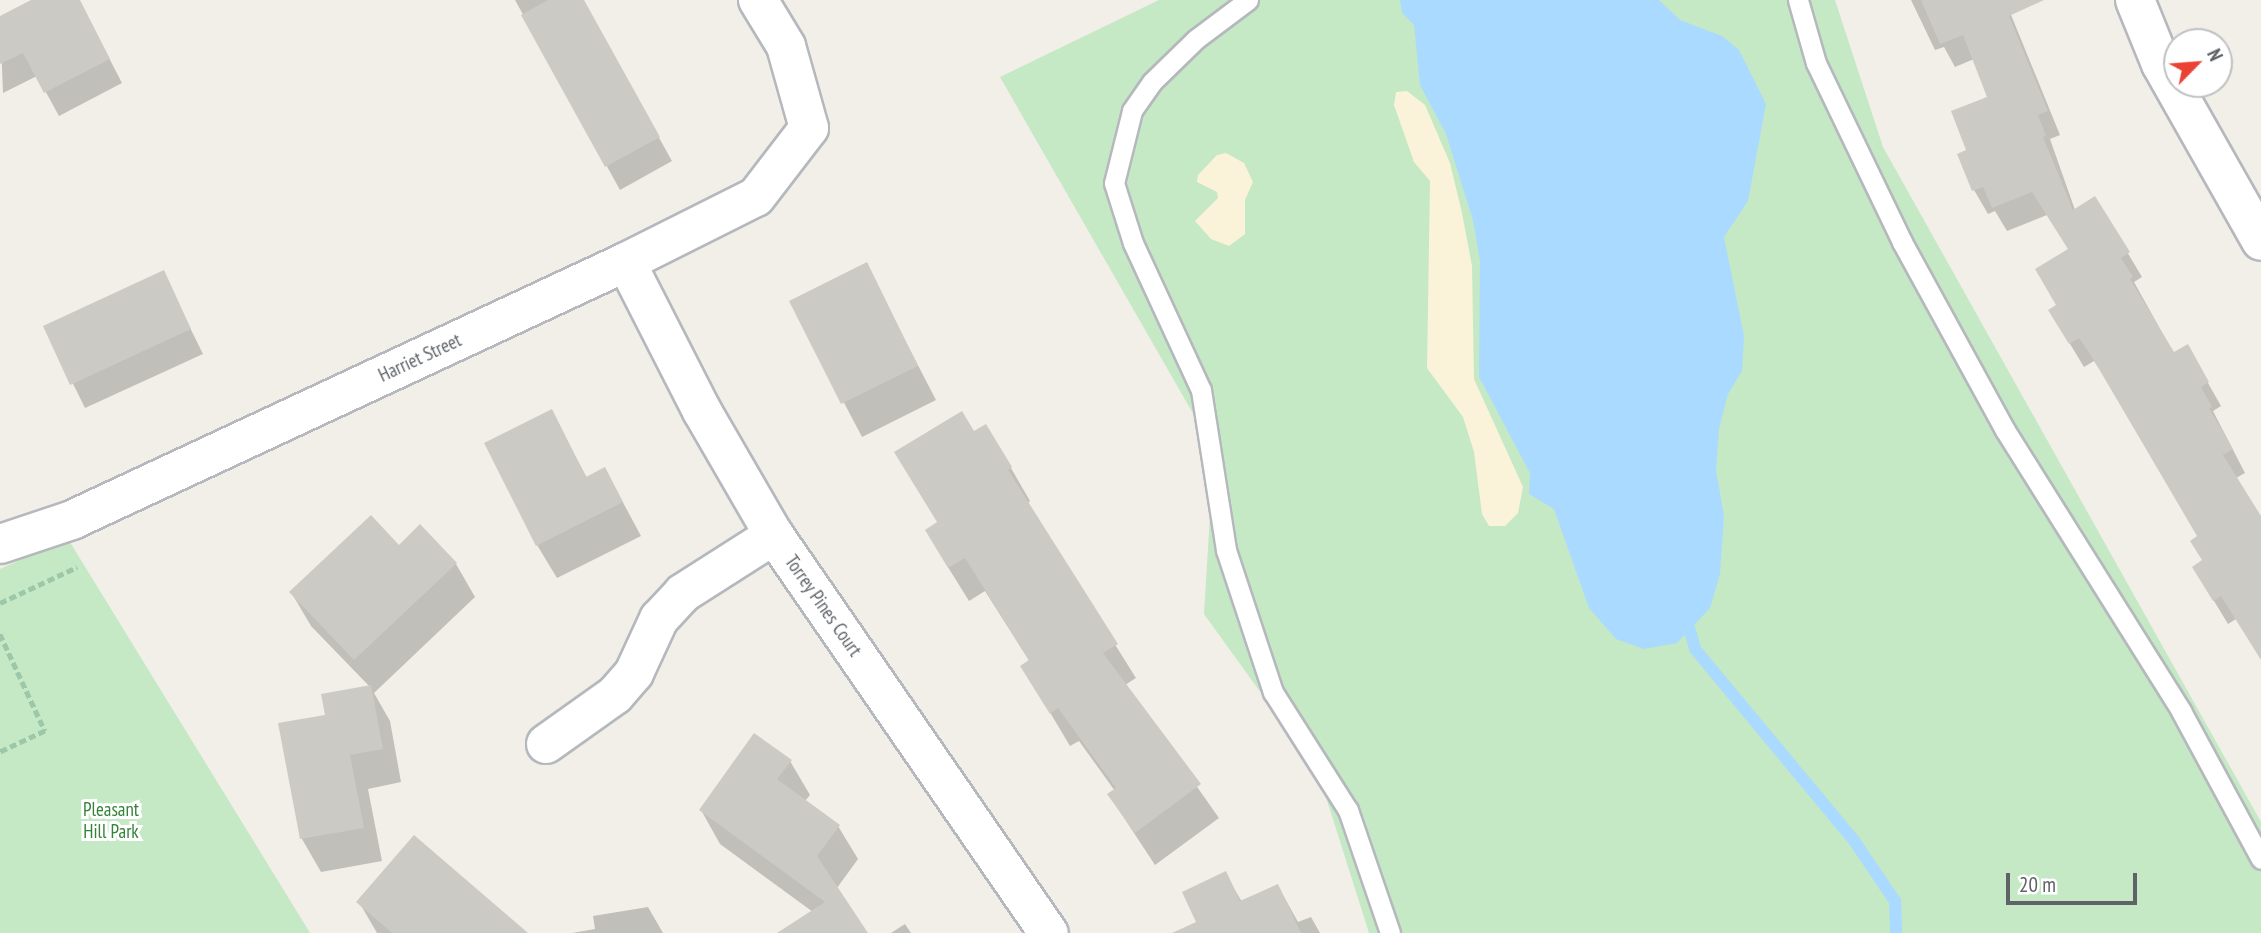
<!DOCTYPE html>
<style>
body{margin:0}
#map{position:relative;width:2261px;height:933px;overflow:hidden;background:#f1efe8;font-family:"PT Sans Narrow",sans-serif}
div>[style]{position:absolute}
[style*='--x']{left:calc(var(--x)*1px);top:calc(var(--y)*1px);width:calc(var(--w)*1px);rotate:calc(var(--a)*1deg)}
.green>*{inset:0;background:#c5e8c5}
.sand>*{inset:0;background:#fbf3d9}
.water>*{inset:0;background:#aadaff}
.shadow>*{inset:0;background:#0003}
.stream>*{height:12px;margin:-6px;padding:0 6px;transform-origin:6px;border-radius:6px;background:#aadaff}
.building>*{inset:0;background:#cccac5}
.path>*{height:4.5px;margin-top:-2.25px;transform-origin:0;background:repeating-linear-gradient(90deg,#9cc7a9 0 7px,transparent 0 10.5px)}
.roads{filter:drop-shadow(2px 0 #b5b8bc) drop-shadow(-2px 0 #b5b8bc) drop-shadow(0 2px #b5b8bc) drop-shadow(0 -2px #b5b8bc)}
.lane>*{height:19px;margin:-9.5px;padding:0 9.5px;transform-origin:9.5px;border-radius:9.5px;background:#fff}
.street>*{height:38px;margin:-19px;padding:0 19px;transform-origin:19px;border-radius:19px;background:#fff}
span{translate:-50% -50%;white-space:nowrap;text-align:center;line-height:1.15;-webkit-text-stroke:6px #fff;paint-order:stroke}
.street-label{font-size:19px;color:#5f6368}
.park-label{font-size:19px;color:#348238}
.north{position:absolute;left:2163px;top:28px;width:70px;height:70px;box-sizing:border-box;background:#fff;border:2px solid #bfc1c3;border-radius:50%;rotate:65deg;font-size:19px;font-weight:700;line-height:28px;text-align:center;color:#5f6368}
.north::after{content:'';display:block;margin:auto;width:24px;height:32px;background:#ea4335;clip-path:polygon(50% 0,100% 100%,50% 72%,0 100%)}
.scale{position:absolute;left:2006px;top:873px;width:131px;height:32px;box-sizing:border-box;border:4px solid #5f6368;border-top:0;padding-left:9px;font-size:21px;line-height:24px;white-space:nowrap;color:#5f6368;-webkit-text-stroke:5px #fff;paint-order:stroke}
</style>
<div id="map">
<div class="green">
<i style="clip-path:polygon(1159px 0,1835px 0,1883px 147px,2261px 822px,2261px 933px,1369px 933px,1318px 772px,1204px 614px,1214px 450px,1000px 77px)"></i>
<i style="clip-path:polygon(68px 539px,310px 933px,0 933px,0 569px)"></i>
</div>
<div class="sand">
<i style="clip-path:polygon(1407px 91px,1425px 105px,1450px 163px,1462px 213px,1472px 266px,1474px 379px,1523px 487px,1518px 513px,1505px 526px,1489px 526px,1482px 514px,1474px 452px,1463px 417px,1427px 368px,1430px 181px,1414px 162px,1394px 105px,1396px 92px)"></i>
<i style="clip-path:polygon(1226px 153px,1244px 163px,1253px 182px,1245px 200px,1245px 234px,1229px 246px,1211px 239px,1195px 221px,1218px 198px,1217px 192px,1197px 182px,1198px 175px,1217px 155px)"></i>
</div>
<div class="water">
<i style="clip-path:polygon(1400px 0,1659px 0,1680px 20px,1722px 36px,1739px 50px,1766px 104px,1748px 201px,1724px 237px,1744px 336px,1742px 371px,1728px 394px,1719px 429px,1716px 470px,1724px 516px,1720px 574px,1710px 608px,1677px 643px,1644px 649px,1616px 639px,1589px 608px,1554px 509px,1529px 494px,1530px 473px,1479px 377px,1480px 261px,1473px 220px,1446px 134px,1420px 85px,1414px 25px,1402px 13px)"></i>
</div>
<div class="shadow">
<i style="clip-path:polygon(34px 0,79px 0,122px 83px,59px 116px,37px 76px,3px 93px,0 17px)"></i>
<i style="clip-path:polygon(515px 0,582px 0,672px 161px,620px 190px)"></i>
<i style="clip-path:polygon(1911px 0,2005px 0,2060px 135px,2050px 139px,2075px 210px,2095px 198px,2142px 277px,2134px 282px,2174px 354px,2187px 346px,2221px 406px,2213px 411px,2245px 473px,2236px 478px,2261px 519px,2261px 652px,2236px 619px,2228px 624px,2208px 591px,2200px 537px,2108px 381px,2094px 361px,2084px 367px,2064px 334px,2058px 306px,2069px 250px,2047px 215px,2007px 231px,1995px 211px,1988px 214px,1974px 190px,1968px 151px,1989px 98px,1974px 59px,1955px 67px,1944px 47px,1935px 50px)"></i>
<i style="clip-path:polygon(866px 265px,936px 400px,862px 437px,791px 302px)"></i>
<i style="clip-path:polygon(163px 273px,203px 354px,85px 408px,45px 327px)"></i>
<i style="clip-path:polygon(551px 411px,587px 478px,605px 469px,641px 536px,557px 578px,537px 545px)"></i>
<i style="clip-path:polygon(973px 433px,1011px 468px,1030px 501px,1027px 504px,1136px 678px,1125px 685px,1219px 818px,1155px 865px,1109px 795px,1115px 791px,1079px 741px,1070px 746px,1042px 699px,1030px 662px,985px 591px,969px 601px,946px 564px,939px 523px)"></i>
<i style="clip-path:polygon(399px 547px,456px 564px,475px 597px,374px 693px,390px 721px,401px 782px,368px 789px,382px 861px,321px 872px,302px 839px,327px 717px,370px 687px,311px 626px,291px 592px)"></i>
<i style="clip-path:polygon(790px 761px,810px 795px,805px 801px,838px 826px,858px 859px,837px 888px,866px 933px,789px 933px,813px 912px,720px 844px,701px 810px)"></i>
<i style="clip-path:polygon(1225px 873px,1242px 902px,1278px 886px,1298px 922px,1311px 917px,1320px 933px,1203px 933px)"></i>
<i style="clip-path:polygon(359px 902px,512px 933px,377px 933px)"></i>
<i style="clip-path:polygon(648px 907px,663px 933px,572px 933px,595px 929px,593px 916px)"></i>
<i style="clip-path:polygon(905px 924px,911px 933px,891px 933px)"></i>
</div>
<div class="stream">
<i style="--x:1686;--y:617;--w:33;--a:74"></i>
<i style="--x:1695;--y:649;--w:251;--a:50.3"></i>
<i style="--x:1855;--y:842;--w:71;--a:55.9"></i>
<i style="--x:1895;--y:901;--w:32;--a:88"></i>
</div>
<div class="building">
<i style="clip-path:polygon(31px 0,80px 0,110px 59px,44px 93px,23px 53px,0 64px,0 16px)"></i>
<i style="clip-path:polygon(548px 0,584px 0,660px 137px,605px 167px,521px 15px)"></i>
<i style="clip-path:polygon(1921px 0,2044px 0,2009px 16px,2048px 111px,2038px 115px,2046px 136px,2043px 137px,2073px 210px,2095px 196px,2130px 252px,2121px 258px,2133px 277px,2130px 279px,2174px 352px,2188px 344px,2209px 382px,2201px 387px,2212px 407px,2209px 408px,2233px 449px,2223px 455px,2261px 516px,2261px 660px,2221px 596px,2213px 601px,2192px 567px,2202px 560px,2190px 541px,2197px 536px,2092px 357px,2079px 338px,2069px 344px,2048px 310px,2056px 305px,2035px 269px,2068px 249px,2032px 192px,1992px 208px,1983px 187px,1972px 191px,1957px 154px,1966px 150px,1951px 111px,1987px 97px,1963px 35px,1940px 44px)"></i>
<i style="clip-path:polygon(867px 262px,918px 366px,841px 404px,789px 301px)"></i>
<i style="clip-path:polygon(164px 270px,191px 329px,70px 385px,43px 326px)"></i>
<i style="clip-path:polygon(552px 409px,586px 477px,605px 467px,623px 502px,536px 546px,484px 443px)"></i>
<i style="clip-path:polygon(962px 411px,974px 431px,986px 424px,1012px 467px,1008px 470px,1118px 644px,1103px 653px,1201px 784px,1135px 833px,1107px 794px,1116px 788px,1058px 708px,1050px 714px,1020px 666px,1029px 660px,965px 558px,948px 568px,925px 530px,937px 522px,894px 452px)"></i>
<i style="clip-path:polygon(371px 515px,399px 545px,420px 524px,457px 563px,354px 660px,289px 592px)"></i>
<i style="clip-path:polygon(371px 685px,383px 749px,350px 755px,364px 828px,300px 839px,278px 723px,325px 715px,321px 694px)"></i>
<i style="clip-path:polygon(754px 733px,792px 760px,777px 779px,840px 825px,817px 856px,868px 933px,777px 933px,825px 902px,699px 810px)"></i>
<i style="clip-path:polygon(414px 835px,528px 933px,392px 933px,356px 902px)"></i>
<i style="clip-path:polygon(1226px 871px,1240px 901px,1278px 884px,1301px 933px,1172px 933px,1196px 922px,1182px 892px)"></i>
</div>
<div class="path">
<i style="--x:0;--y:603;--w:85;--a:-25.1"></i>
<i style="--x:0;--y:634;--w:107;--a:65.1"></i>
<i style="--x:45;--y:731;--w:50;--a:155"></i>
</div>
<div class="roads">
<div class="lane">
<i style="--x:1248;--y:0;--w:65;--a:143.1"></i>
<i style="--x:1196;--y:39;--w:62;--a:135.7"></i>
<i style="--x:1152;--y:82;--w:35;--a:125"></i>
<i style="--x:1132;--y:111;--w:74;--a:104"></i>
<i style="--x:1114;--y:183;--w:63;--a:72.4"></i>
<i style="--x:1133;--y:243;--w:162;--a:65.2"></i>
<i style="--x:1201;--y:390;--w:162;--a:81.1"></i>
<i style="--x:1226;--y:550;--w:150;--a:71.7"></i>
<i style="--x:1273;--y:692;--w:140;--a:57.6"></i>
<i style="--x:1348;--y:810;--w:130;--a:71.1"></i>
<i style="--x:1798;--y:0;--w:66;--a:74.1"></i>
<i style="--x:1816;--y:63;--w:199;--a:64.3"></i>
<i style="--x:1902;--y:242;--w:214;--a:61.3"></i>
<i style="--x:2005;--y:430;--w:332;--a:57.9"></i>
<i style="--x:2181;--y:711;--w:168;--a:61.6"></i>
</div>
<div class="street">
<i style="--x:2135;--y:0;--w:69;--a:67.9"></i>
<i style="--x:2161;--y:64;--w:203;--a:60.5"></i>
<i style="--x:626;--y:262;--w:167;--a:63"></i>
<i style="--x:702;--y:411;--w:143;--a:59.9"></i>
<i style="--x:774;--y:535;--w:484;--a:55.4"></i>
<i style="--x:0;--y:544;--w:76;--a:-18.4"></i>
<i style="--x:72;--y:520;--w:611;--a:-24.97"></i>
<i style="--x:626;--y:262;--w:145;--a:-26.6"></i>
<i style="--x:756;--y:197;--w:87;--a:-52.5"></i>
<i style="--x:809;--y:128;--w:85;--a:-105.7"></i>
<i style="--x:786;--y:46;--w:54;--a:-121.3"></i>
<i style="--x:546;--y:744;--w:85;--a:-35.4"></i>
<i style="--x:615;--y:695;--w:29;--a:-49"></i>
<i style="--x:634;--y:673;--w:60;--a:-65.2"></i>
<i style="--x:659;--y:619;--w:35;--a:-47"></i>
<i style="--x:683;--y:593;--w:108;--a:-32.5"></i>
</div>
</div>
<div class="street-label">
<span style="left:420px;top:358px;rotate:-25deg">Harriet Street</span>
<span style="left:823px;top:606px;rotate:55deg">Torrey Pines Court</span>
</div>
<div class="park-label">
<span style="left:111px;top:821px">Pleasant<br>Hill Park</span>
</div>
<div class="north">N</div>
<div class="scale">20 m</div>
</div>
